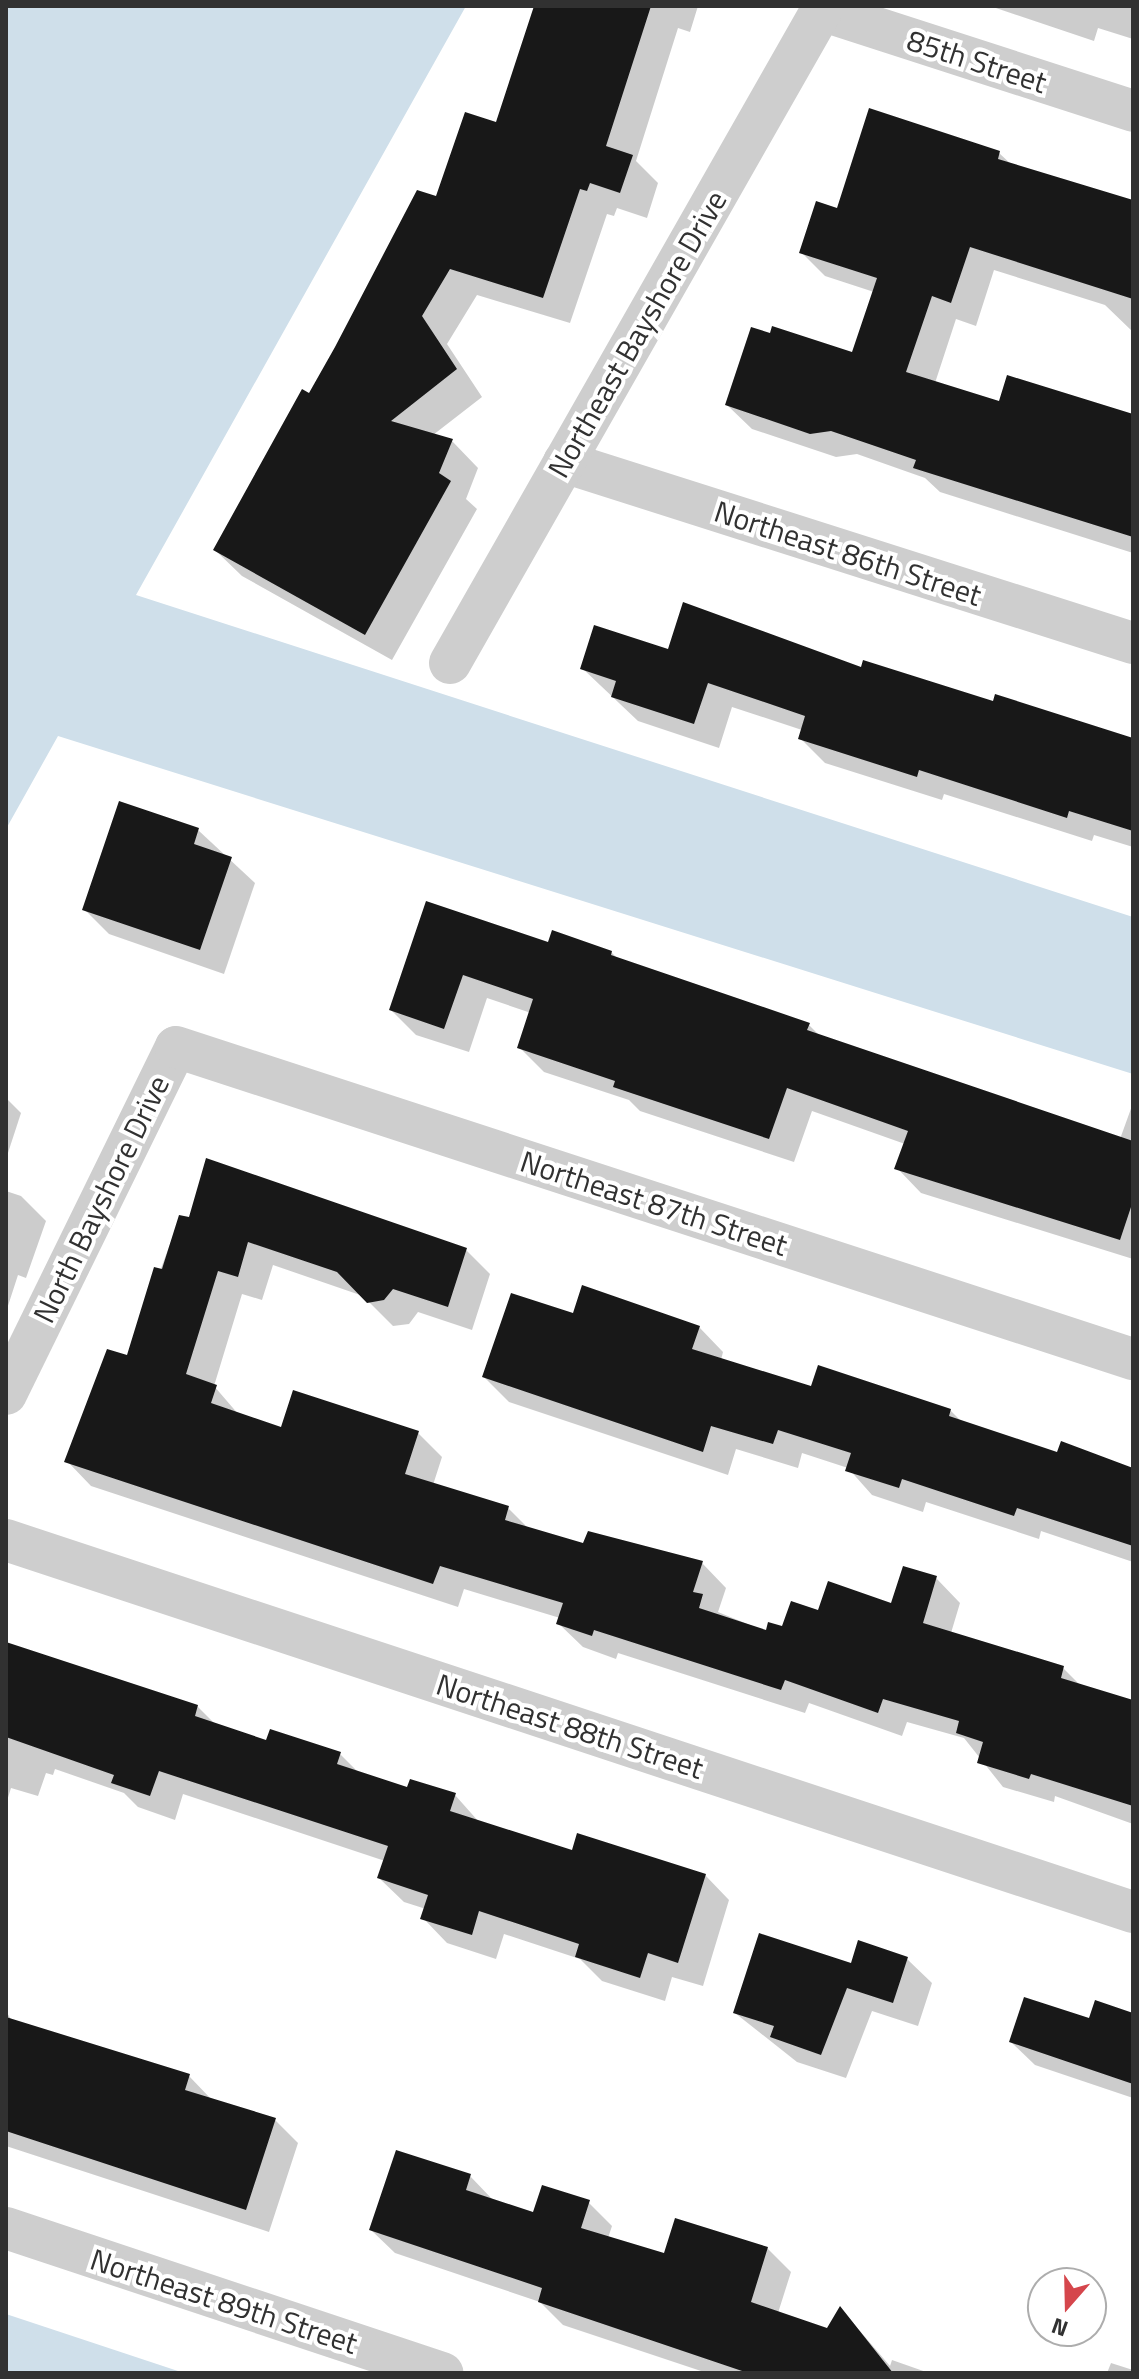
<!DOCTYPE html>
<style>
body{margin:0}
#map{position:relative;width:1139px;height:2379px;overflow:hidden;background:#fff;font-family:"Titillium Web",sans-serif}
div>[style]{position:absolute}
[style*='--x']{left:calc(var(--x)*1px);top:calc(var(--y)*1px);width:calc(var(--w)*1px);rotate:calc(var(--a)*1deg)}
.water>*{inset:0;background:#cfdfea}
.shadow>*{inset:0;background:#0003}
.building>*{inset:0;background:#181818}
.minor>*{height:42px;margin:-21px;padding:0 21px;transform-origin:21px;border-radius:21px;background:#cecece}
span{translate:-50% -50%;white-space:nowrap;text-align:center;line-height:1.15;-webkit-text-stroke:8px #fff;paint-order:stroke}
.street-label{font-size:30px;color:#313131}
.frame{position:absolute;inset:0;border:8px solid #313131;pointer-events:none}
.north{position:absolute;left:1027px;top:2267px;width:80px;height:80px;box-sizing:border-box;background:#fff;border:2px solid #adadad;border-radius:50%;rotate:200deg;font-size:22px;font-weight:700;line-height:32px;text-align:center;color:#313131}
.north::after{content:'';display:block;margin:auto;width:28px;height:36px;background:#d5464c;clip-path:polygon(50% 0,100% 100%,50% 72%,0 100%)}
</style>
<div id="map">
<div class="water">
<i style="clip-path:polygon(6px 6px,466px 6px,136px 595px,1133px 917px,1133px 1074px,58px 736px,6px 829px)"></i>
<i style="clip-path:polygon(6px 2314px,184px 2373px,6px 2373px)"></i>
</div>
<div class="shadow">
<i style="clip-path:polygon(564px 6px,698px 6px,690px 32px,678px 28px,636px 161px,658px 183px,647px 218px,617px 208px,614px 216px,607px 214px,570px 323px,477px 295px,447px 344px,482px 397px,433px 435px,452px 441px,478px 468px,466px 499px,477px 509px,392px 660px,242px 576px,215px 550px,437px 198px,497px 124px)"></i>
<i style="clip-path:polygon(990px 6px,1133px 6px,1133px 39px,1098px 28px,1094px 41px)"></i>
<i style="clip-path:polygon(999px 153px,1012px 165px,1133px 205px,1133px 332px,1105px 305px,994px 270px,976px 326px,956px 319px,935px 383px,1000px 403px,1133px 416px,1133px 553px,940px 492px,925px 478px,857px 454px,836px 457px,752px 429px,727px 405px,853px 355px,874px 292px,825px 276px,801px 252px,839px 210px)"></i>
<i style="clip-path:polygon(669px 651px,862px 670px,1133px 742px,1133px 847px,1094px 835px,1092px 841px,944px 794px,942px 800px,825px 763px,800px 738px,802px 730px,732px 707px,719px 748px,638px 721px,582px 668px)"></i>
<i style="clip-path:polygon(198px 830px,255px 883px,224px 974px,109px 934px,84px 909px)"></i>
<i style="clip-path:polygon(427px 904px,549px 944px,611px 952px,619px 960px,809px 1025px,820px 1036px,1120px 1139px,1133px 1103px,1133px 1259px,921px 1193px,897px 1168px,905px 1144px,812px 1111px,794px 1162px,640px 1111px,629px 1100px,544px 1072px,519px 1047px,531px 1013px,487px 998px,469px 1052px,416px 1035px,391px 1010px)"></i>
<i style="clip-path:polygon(6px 1098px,21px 1113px,6px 1159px)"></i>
<i style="clip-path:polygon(6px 1191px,21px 1196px,46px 1221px,26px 1278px,18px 1275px,6px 1312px)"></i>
<i style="clip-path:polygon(180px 1217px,466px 1250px,490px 1274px,472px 1330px,418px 1312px,409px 1324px,393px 1326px,363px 1296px,273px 1265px,262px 1300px,242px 1294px,214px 1386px,239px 1415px,282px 1430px,418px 1433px,442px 1457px,433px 1485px,508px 1508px,530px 1530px,585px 1546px,702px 1563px,726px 1588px,718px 1612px,767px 1632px,819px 1612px,892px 1606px,936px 1578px,960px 1603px,951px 1633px,1063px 1668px,1082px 1687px,1133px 1702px,1133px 1824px,1055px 1796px,1054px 1802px,1003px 1787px,964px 1738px,907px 1722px,902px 1736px,809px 1703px,805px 1713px,618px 1653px,616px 1659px,583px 1647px,558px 1623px,560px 1618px,464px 1589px,458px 1607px,91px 1486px,67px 1461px,128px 1358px)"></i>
<i style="clip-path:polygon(574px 1315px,699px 1327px,723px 1352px,721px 1360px,812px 1389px,950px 1410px,963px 1423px,1059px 1454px,1133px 1468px,1133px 1562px,1041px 1531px,1039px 1539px,926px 1502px,923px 1512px,872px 1495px,848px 1468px,802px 1453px,798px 1468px,736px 1449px,728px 1475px,509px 1402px,484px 1377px)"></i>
<i style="clip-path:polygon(6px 1644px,197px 1706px,216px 1725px,268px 1743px,340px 1754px,359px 1773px,408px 1789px,455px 1795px,479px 1822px,573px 1852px,705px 1875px,729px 1900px,703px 1986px,672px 1977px,665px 2001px,602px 1981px,580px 1959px,504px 1934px,496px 1959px,447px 1943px,423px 1918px,426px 1909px,404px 1902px,379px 1878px,385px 1861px,183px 1794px,175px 1820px,138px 1807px,124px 1793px,55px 1769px,53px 1775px,46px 1773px,38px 1796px,11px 1788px,6px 1804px)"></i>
<i style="clip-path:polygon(907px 1959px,932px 1983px,918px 2026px,872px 2011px,846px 2078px,797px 2062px,735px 2013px,852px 1966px)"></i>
<i style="clip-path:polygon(6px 2011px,12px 2021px,189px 2076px,212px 2100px,275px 2120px,298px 2143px,269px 2232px,6px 2146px)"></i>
<i style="clip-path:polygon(1133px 2015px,1133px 2098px,1035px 2065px,1011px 2042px)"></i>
<i style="clip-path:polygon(470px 2176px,493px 2200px,534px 2214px,588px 2202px,612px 2226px,608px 2238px,666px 2255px,767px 2248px,791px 2272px,778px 2313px,828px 2331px,841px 2309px,890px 2366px,892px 2360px,929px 2373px,707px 2373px,563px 2325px,540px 2302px,395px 2253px,371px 2230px)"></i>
<i style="clip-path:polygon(1111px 2363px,1133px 2370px,1133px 2373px,1107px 2373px)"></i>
</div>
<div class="building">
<i style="clip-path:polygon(534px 6px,651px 6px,606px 146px,633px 155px,620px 193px,590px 183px,587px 191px,580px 189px,543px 298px,450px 269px,422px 316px,457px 369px,391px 421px,453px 439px,439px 473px,451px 481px,365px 635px,213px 550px,302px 389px,309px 393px,335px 347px,417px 190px,436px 196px,465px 112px,496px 122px)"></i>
<i style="clip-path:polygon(869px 108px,1000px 151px,998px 159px,1133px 200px,1133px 299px,970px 247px,951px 303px,932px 296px,906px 372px,999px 401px,1007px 375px,1133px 414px,1133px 537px,913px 468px,916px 460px,831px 431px,810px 434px,725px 405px,751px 327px,770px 333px,772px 326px,852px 352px,877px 278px,799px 253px,816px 201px,837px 208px)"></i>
<i style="clip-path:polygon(683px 602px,861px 667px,863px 660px,993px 701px,995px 694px,1133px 738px,1133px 831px,1069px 811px,1067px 818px,919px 770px,917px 777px,798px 739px,805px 716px,708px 683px,694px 724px,611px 697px,616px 681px,580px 669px,594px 625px,668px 649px)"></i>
<i style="clip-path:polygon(119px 801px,199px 828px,194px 844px,232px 857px,200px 950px,82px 910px)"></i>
<i style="clip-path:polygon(426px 901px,548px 942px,552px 930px,612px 951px,611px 955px,810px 1023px,807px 1030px,1133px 1141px,1133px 1201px,1120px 1240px,894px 1169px,908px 1131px,787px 1088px,769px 1139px,613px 1087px,615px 1081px,517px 1048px,533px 999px,463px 975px,444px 1029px,389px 1010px)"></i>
<i style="clip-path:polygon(206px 1158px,467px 1248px,448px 1307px,393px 1289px,384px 1300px,367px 1303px,337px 1272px,248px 1242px,238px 1277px,218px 1271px,186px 1374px,217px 1385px,211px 1403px,281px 1427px,293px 1390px,419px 1431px,405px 1474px,509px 1506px,505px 1520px,583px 1543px,588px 1531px,703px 1561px,693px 1592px,703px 1594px,699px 1608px,766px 1630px,768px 1622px,782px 1626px,791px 1601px,818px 1610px,828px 1581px,891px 1603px,903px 1566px,937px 1576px,923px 1623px,1064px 1666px,1061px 1678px,1133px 1700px,1133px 1806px,1031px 1774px,1029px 1779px,977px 1763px,983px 1742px,956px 1733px,959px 1721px,883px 1699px,878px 1713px,785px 1680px,781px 1690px,594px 1630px,592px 1636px,556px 1624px,563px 1603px,440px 1566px,433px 1584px,64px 1462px,107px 1349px,127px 1355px,154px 1267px,162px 1269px,179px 1215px,189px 1217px)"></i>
<i style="clip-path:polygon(582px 1285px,700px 1326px,692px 1349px,811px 1386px,818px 1365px,951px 1409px,949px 1416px,1057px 1452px,1061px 1441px,1133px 1468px,1133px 1546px,1017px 1508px,1014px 1516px,902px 1479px,899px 1488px,845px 1471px,851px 1453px,778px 1430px,773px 1444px,711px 1426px,703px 1452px,482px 1377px,511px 1293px,573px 1313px)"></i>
<i style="clip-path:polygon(6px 1642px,198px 1705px,195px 1716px,266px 1740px,270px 1729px,341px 1752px,337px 1764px,407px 1787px,410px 1779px,456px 1793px,450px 1811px,572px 1850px,577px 1833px,706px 1874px,678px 1963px,648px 1953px,640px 1978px,575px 1957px,579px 1944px,479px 1911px,472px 1935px,420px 1919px,428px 1895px,377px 1878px,388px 1846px,159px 1771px,150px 1796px,111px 1783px,114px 1775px,6px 1737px)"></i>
<i style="clip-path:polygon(759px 1933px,851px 1963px,858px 1940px,908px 1957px,893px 2003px,847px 1988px,821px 2055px,770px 2037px,774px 2026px,733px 2013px)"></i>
<i style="clip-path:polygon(1024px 1997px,1089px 2018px,1095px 2000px,1133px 2013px,1133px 2084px,1009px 2042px)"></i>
<i style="clip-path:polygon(6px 2017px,190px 2074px,185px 2090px,276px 2118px,246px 2210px,6px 2131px)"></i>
<i style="clip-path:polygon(396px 2150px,471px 2174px,466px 2190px,533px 2212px,542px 2185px,590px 2200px,581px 2228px,664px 2253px,675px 2218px,768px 2247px,751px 2302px,827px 2328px,840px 2306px,893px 2373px,748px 2373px,538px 2302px,542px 2288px,369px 2230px)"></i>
</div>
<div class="minor">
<i style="--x:821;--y:10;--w:328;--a:17.9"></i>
<i style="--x:564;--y:462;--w:597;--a:17.65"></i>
<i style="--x:450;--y:663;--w:756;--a:-60.35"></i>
<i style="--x:6;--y:1394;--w:386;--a:-63.9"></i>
<i style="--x:176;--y:1047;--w:1007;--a:18.06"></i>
<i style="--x:6;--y:1540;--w:1187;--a:18.27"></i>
<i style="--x:6;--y:2228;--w:460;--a:18.4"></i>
</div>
<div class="street-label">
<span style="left:977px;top:61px;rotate:18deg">85th Street</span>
<span style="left:637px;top:334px;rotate:-60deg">Northeast Bayshore Drive</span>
<span style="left:848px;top:553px;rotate:18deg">Northeast 86th Street</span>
<span style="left:101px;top:1199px;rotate:-64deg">North Bayshore Drive</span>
<span style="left:654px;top:1203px;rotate:18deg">Northeast 87th Street</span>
<span style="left:570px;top:1726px;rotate:18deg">Northeast 88th Street</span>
<span style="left:224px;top:2301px;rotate:18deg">Northeast 89th Street</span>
</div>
<div class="frame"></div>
<div class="north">N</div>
</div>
